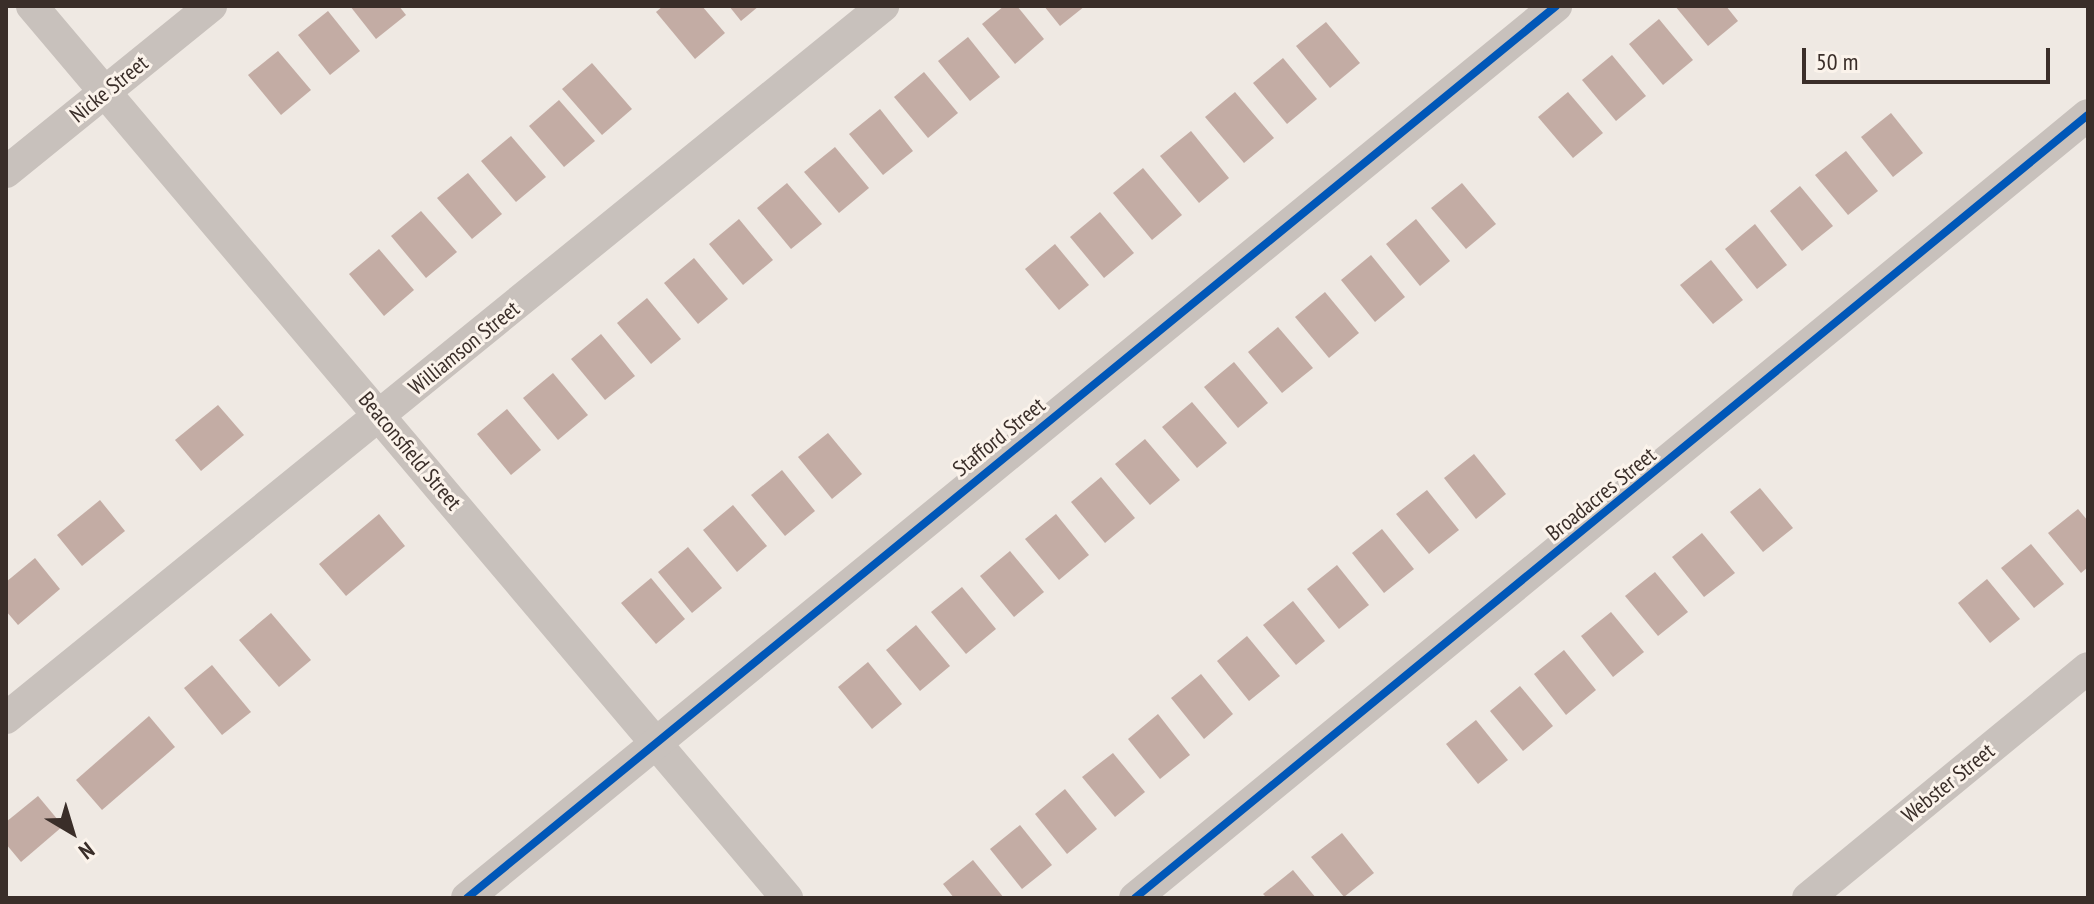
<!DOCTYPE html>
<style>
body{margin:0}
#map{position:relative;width:2094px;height:904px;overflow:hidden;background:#efe9e3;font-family:"PT Sans Narrow",sans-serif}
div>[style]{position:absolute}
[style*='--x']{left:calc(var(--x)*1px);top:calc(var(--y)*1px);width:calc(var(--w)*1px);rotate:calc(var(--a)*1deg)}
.building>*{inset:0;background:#c3aca4}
.minor>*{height:32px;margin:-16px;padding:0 16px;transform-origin:16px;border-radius:16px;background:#c8c1bc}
.cycleway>*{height:8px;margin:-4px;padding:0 4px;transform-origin:4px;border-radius:4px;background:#0057b8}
span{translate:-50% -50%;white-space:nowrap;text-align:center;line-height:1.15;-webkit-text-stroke:6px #fbf3eb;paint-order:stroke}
.street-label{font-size:22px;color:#3a2e29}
.frame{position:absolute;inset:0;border:8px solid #3a2e29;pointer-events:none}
.north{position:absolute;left:32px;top:792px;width:80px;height:80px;-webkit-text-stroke:6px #fbf3eb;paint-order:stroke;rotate:142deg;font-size:22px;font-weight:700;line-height:32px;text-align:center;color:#3a2e29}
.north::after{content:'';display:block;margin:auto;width:28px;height:36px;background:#3a2e29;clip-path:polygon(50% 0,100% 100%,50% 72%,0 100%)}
.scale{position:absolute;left:1802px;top:48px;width:248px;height:36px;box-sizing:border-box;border:4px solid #3a2e29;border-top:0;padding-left:10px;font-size:24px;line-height:28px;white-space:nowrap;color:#3a2e29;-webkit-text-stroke:6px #fbf3eb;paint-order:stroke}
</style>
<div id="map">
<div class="building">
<i style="clip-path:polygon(350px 6px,399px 6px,406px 15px,376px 39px)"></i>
<i style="clip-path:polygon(663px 6px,702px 6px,725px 33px,695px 59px,656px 12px)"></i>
<i style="clip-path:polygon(729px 6px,759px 6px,741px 21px)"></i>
<i style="clip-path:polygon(1004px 6px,1017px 6px,1044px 39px,1015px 64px,982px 24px)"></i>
<i style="clip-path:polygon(1044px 6px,1085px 6px,1060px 26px)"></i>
<i style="clip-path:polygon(1675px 6px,1726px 6px,1738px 21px,1708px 46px)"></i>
<i style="clip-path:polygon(328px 11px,360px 51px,330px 75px,298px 35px)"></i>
<i style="clip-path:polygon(1659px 19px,1693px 60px,1663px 85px,1629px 44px)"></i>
<i style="clip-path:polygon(1326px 22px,1360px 63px,1330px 88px,1296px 46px)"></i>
<i style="clip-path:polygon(968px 37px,1000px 77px,970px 101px,938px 61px)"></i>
<i style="clip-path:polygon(278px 51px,311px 90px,281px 115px,248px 75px)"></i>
<i style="clip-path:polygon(1612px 55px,1646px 96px,1616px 121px,1582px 80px)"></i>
<i style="clip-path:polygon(1283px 58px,1317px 99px,1287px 124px,1253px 83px)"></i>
<i style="clip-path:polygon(592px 63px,632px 109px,602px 135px,562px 89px)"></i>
<i style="clip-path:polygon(924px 72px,958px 113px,928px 138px,894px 97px)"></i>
<i style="clip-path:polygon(1235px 92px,1274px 138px,1244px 163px,1205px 117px)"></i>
<i style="clip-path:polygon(1568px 92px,1603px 133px,1573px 158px,1538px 117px)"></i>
<i style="clip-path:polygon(559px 100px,595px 141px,564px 167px,529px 126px)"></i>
<i style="clip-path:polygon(880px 109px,913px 151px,883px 175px,849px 134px)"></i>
<i style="clip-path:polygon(1891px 113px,1923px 153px,1893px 177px,1861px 137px)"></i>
<i style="clip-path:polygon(1191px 131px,1229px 178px,1199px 203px,1160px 156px)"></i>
<i style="clip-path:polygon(511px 136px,546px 177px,516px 202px,481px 161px)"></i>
<i style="clip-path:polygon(835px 147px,869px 188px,839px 213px,804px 172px)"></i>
<i style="clip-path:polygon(1846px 151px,1878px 191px,1848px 215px,1815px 175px)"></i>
<i style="clip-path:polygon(1143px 168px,1182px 215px,1152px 240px,1113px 193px)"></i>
<i style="clip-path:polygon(468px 173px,502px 214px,472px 239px,437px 198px)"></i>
<i style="clip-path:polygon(787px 183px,822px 224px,791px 249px,757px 208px)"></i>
<i style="clip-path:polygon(1462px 183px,1496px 224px,1466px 249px,1431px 208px)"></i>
<i style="clip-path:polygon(1800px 186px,1833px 226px,1802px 251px,1770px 211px)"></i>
<i style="clip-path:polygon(421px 211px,457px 252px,426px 278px,391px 236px)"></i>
<i style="clip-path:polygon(1100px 212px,1134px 253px,1104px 278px,1070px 237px)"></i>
<i style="clip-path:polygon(739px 219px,773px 260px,743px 285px,709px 244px)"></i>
<i style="clip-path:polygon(1416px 219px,1450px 261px,1420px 286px,1386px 244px)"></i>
<i style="clip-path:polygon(1755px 224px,1787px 265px,1757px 289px,1725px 249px)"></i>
<i style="clip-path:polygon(1055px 244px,1089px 285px,1059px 310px,1025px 269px)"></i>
<i style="clip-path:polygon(379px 249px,414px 290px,384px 316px,349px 274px)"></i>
<i style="clip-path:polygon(1371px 255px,1405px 297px,1375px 322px,1341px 280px)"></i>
<i style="clip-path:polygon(694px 258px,728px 299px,698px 324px,664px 283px)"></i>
<i style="clip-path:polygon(1711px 260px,1743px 300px,1713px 324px,1680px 285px)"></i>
<i style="clip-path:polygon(1325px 292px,1359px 333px,1329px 358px,1295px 317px)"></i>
<i style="clip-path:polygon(647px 298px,681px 339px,651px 364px,617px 323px)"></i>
<i style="clip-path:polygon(1278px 327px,1313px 368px,1282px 393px,1248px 352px)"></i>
<i style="clip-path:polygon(601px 334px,635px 376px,605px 400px,571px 359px)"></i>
<i style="clip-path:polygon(1234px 362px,1268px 403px,1238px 428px,1204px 387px)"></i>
<i style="clip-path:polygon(553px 373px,588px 415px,558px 440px,523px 398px)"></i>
<i style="clip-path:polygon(1192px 402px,1227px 443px,1197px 468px,1162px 427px)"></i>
<i style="clip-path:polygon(218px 405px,244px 435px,201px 471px,175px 440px)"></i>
<i style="clip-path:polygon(507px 409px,541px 450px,511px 475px,477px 434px)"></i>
<i style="clip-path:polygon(828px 433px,862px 474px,832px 499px,798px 457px)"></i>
<i style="clip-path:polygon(1145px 439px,1180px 480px,1150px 505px,1115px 464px)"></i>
<i style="clip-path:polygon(1474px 454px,1506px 494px,1476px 519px,1444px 478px)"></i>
<i style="clip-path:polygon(782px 470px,815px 511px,785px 536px,751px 495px)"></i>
<i style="clip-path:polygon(1101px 477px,1135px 518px,1105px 543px,1071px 502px)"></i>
<i style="clip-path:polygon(1760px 488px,1793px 528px,1763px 552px,1730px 512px)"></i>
<i style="clip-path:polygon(1427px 490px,1459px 530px,1429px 554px,1396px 514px)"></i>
<i style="clip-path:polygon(100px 500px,125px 531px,82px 566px,57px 535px)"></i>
<i style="clip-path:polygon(733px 505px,767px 546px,737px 572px,703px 530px)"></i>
<i style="clip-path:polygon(2078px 509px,2088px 521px,2088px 567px,2081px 573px,2048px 533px)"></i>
<i style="clip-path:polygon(379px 514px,405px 546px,346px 596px,319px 564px)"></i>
<i style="clip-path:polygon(1056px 514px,1089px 555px,1059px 580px,1025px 539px)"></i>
<i style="clip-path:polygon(1382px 529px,1414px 569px,1384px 593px,1352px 553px)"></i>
<i style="clip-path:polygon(1702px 533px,1735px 573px,1704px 597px,1672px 557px)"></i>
<i style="clip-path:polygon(2031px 544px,2064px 584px,2034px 608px,2001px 568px)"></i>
<i style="clip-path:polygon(688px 547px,722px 588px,692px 613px,658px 572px)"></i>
<i style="clip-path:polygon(1010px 551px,1044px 592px,1014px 617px,980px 576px)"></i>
<i style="clip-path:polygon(35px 558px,60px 589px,18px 625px,6px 611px,6px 582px)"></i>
<i style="clip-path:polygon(1337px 565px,1369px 605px,1339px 629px,1307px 589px)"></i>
<i style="clip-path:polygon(1655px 572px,1688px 612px,1658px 636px,1625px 596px)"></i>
<i style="clip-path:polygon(651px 578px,685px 619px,656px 644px,621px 603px)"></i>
<i style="clip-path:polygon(1987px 579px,2020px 619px,1990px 643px,1958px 603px)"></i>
<i style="clip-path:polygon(962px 587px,996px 629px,966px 654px,931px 612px)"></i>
<i style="clip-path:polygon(1293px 601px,1325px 641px,1296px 665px,1263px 625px)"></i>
<i style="clip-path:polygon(1611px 612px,1644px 652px,1613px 677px,1581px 636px)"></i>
<i style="clip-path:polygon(271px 613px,311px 660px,279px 687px,239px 640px)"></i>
<i style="clip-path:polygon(916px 625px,950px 666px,920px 691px,886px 650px)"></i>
<i style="clip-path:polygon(1247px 636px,1280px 676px,1249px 701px,1217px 661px)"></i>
<i style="clip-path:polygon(1564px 650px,1596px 690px,1566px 715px,1534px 674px)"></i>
<i style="clip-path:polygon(868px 662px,902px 704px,872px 729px,838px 687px)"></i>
<i style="clip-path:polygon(212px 665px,251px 712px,222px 735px,184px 688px)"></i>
<i style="clip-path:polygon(1201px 674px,1233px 714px,1204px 739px,1171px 698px)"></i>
<i style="clip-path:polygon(1520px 686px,1553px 726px,1523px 751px,1490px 711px)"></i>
<i style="clip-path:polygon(1158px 714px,1190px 755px,1160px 779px,1128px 739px)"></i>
<i style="clip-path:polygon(149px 716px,175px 747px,102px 810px,76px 780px)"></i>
<i style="clip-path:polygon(1476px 720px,1508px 760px,1478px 784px,1446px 744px)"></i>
<i style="clip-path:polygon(1113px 753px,1145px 792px,1115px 817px,1082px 777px)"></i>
<i style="clip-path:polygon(1065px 789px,1097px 829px,1067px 854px,1035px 814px)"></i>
<i style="clip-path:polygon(38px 796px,63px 826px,21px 862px,6px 844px,6px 822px)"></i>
<i style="clip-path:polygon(1020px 825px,1052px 865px,1022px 889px,990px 849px)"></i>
<i style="clip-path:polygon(1342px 833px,1374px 873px,1344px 897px,1311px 857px)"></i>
<i style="clip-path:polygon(973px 860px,1004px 898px,954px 898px,943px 884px)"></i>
<i style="clip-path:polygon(1293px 870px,1316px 898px,1267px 898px,1263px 894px)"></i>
</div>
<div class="minor">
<i style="--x:32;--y:6;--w:1169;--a:49.76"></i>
<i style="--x:6;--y:172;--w:264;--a:-39"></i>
<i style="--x:6;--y:718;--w:1130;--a:-39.07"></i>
<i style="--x:467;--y:898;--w:1408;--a:-39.32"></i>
<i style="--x:1135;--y:898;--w:1233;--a:-39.41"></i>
<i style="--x:1808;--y:898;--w:362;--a:-39.4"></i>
</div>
<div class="cycleway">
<i style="--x:467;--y:898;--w:1408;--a:-39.32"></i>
<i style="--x:1135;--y:898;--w:1233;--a:-39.41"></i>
</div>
<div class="street-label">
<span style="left:109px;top:89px;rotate:-39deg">Nicke Street</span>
<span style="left:464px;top:348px;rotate:-39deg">Williamson Street</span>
<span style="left:999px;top:437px;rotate:-39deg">Stafford Street</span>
<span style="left:410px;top:451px;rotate:50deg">Beaconsfield Street</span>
<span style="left:1601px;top:494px;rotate:-39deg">Broadacres Street</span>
<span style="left:1948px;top:783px;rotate:-39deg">Webster Street</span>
</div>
<div class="frame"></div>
<div class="north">N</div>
<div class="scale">50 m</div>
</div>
